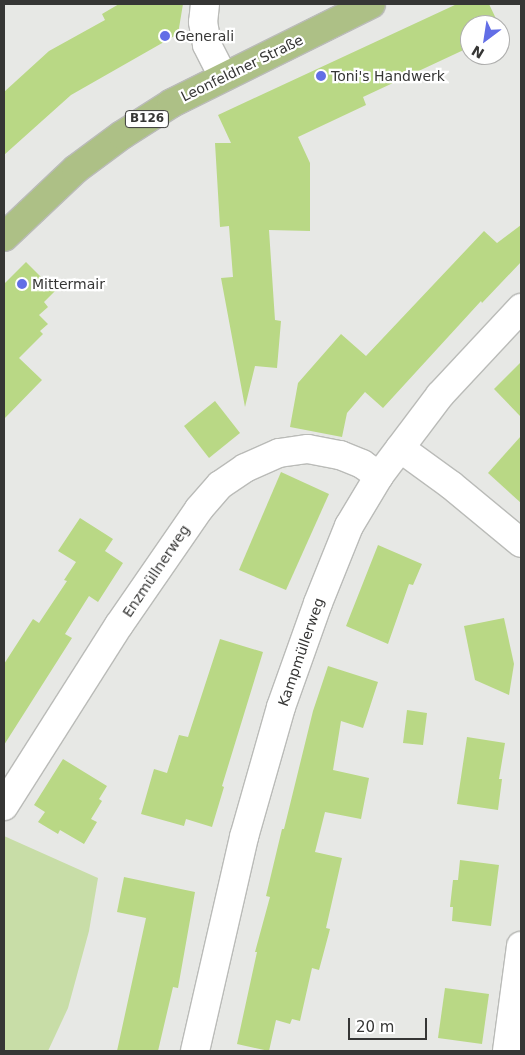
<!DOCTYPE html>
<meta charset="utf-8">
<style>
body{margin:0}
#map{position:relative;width:525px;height:1055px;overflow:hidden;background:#e7e8e5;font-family:"DejaVu Sans",sans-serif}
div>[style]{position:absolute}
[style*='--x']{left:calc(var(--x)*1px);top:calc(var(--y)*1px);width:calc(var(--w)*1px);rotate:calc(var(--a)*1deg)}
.green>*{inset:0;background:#c8dda7}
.building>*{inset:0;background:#b9d885}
.roads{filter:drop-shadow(1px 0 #babbb8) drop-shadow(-1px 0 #babbb8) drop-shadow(0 1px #babbb8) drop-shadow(0 -1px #babbb8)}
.minor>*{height:28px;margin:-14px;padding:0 14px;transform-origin:14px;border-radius:14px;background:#fff}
.tertiary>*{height:28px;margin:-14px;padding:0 14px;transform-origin:14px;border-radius:14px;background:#fff}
.primary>*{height:28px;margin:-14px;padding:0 14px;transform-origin:14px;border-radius:14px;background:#adc086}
.dots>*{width:14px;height:14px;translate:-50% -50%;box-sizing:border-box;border:2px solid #fff;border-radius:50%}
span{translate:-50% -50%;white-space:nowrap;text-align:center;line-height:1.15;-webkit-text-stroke:4.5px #fff;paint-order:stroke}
.shield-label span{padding:1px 4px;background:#fff;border:1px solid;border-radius:4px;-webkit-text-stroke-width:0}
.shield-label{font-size:12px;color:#363635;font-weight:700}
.poi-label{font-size:14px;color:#363635}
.left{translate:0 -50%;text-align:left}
.street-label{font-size:14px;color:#363635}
.frame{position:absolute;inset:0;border:5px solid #363635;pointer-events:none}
.north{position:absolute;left:460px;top:15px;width:50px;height:50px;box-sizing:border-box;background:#fff;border:1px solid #afafae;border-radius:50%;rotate:211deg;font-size:14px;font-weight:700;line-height:20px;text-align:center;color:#363635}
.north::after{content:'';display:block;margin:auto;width:18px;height:22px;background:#626ee6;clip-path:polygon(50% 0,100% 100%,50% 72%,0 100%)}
.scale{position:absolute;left:348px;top:1018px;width:79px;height:22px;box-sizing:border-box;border:2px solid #363635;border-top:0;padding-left:6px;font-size:15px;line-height:18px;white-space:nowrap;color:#363635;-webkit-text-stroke:4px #fff;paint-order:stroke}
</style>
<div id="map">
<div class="green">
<i style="clip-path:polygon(4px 836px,98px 878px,89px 931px,68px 1008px,48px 1051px,4px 1051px)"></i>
</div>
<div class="building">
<i style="clip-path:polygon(119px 4px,183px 4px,178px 34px,71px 95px,4px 155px,4px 92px,49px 51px,105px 20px,102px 14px)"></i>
<i style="clip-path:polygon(457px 4px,489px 4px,499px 25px,470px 25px,470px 47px,363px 97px,366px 105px,298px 137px,310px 163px,310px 231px,269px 230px,275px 320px,281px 321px,277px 368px,255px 366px,245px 407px,221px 278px,233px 277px,229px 226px,220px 227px,215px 143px,231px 143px,218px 115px)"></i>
<i style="clip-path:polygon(521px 225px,521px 262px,482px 303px,481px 301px,383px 408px,365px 392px,347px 413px,342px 437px,290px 427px,298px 383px,341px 334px,366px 356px,484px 231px,497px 243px)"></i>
<i style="clip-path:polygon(26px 262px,55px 291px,44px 302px,48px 307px,39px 315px,48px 324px,40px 331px,43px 334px,19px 358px,42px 380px,4px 419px,4px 284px)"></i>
<i style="clip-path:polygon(521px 362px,521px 417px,494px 389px)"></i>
<i style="clip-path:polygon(215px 401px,240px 433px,209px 458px,184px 426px)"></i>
<i style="clip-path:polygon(521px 436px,521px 503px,488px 473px)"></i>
<i style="clip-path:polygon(281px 472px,329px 494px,286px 590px,239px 570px)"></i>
<i style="clip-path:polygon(80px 518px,113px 539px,105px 551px,123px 563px,98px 602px,89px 596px,65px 634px,72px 638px,4px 745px,4px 664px,33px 619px,39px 623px,67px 581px,64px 580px,76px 562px,58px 551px)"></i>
<i style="clip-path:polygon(378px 545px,422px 564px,413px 585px,409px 584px,388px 644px,346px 626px)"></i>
<i style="clip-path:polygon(504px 618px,514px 664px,509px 695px,475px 680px,464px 626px)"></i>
<i style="clip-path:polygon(220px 639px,263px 652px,222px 786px,224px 787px,212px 827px,186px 819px,184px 826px,141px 814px,154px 769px,167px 773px,179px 735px,188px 737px)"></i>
<i style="clip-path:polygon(328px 666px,378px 682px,363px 728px,341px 721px,333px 770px,369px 778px,361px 819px,325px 812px,315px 852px,342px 858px,326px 928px,330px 929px,319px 970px,312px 968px,300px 1021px,292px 1019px,290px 1024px,276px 1020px,269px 1051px,237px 1044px,257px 952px,255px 952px,270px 897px,266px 896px,282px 829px,284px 829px,313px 711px)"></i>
<i style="clip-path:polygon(407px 710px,427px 713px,423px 745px,403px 743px)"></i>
<i style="clip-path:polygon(467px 737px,505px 743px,499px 779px,502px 779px,498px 810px,457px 804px)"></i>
<i style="clip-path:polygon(63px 759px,107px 786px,99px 799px,102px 801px,91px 819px,97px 822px,84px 844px,60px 830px,58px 834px,38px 822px,45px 812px,34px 805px)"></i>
<i style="clip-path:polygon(460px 860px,499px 865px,491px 926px,452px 921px,453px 907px,450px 907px,453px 880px,458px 880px)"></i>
<i style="clip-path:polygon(124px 877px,195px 892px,178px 988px,173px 987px,158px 1051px,117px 1051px,146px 918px,117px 912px)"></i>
<i style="clip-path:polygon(445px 988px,489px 994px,482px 1044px,438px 1038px)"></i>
</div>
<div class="roads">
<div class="minor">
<i style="--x:400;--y:448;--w:63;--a:36"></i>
<i style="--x:451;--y:485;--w:91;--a:39.6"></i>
<i style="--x:4;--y:806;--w:214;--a:-57.6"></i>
<i style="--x:119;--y:625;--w:141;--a:-55.4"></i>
<i style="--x:199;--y:509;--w:32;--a:-49"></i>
<i style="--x:220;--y:485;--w:30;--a:-34"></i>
<i style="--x:245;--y:468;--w:37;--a:-24"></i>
<i style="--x:279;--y:453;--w:29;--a:-8"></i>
<i style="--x:308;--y:449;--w:33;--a:11"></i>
<i style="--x:340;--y:455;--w:24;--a:22"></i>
<i style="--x:362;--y:464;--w:21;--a:35"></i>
<i style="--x:195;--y:1051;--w:220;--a:-77.1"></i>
<i style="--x:244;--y:837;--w:135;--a:-74.1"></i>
<i style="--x:281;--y:707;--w:110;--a:-70.4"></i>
<i style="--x:318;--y:603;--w:83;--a:-68.1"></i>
<i style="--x:349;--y:526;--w:58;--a:-59"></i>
<i style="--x:379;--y:476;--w:101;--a:-53"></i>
<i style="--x:440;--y:395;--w:119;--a:-47"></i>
<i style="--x:507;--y:1051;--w:106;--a:-82.4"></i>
</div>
<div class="tertiary">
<i style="--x:205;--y:4;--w:18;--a:96"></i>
<i style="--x:203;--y:22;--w:23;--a:80"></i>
<i style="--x:207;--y:45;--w:36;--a:63"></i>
</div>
<div class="primary">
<i style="--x:4;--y:237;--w:99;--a:-43.4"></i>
<i style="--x:76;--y:169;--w:57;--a:-36.5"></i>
<i style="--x:122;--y:135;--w:59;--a:-32.6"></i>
<i style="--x:172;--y:103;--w:222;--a:-26.4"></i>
</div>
</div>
<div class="dots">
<i style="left:165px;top:36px;background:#626ee6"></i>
<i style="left:321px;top:76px;background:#626ee6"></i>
<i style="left:22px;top:284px;background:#626ee6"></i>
</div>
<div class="shield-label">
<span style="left:147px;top:119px">B126</span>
</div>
<div class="poi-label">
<span class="left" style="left:175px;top:36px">Generali</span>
<span class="left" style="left:331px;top:76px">Toni's Handwerk</span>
<span class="left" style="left:32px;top:284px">Mittermair</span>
</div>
<div class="street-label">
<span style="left:242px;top:68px;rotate:-26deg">Leonfeldner Straße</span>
<span style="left:156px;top:571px;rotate:-56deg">Enzmüllnerweg</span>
<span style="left:301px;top:652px;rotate:-71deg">Kampmüllerweg</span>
</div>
<div class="frame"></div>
<div class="north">N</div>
<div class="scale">20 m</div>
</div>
